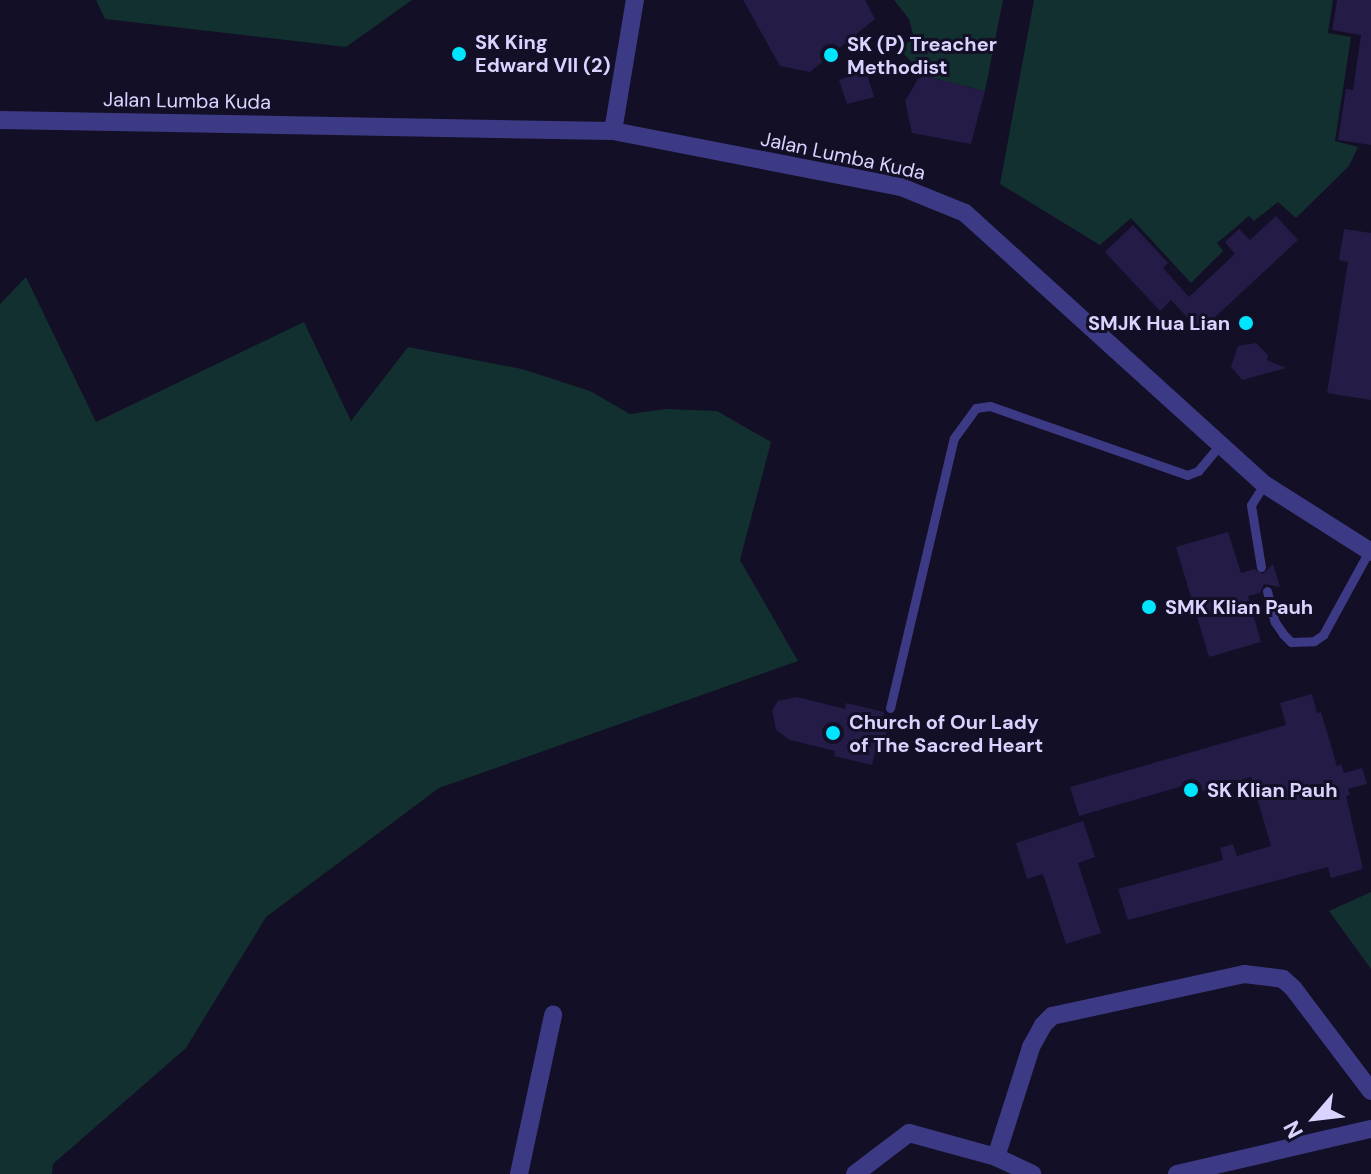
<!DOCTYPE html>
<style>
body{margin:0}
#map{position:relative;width:1371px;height:1174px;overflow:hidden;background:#130f26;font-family:"DM Sans",sans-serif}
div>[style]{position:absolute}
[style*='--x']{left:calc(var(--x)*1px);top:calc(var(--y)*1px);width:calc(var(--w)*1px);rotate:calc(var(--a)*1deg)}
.green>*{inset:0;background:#12302f}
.building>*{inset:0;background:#241b47}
.lane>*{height:9px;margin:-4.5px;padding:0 4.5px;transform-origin:4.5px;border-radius:4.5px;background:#3d3a85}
.street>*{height:18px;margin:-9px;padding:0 9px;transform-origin:9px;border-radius:9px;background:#3d3a85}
.dots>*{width:22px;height:22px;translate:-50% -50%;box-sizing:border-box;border:4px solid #130f26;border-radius:50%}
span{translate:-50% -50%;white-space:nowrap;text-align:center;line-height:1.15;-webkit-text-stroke:6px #130f26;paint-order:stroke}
.poi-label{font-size:20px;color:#d9d4ff;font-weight:700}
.left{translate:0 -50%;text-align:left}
.right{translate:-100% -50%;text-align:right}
.street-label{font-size:20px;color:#d9d4ff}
.north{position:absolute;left:1275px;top:1078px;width:80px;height:80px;-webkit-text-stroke:6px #130f26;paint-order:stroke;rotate:242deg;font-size:22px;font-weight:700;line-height:32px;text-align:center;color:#d9d4ff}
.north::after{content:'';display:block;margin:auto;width:28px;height:36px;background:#d9d4ff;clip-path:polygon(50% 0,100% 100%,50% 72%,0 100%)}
</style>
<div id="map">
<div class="green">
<i style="clip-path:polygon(96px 0,412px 0,346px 47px,105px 19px)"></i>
<i style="clip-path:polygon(894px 0,1003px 0,985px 91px,925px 76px,899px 49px,914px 38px,909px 19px)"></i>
<i style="clip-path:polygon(1034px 0,1333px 0,1328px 33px,1351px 37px,1335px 141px,1358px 147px,1349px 166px,1296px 218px,1278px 202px,1254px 221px,1249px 216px,1217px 243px,1223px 251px,1191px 283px,1131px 218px,1100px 245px,1000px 184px)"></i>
<i style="clip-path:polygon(26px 277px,96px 422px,304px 322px,351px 421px,408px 347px,522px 369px,590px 391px,630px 414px,666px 409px,717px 411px,771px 442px,740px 560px,798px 661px,439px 788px,266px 917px,186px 1048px,53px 1164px,52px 1174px,0 1174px,0 304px)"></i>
<i style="clip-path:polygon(1371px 892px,1371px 969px,1329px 911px)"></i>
</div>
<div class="building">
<i style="clip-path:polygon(743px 0,865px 0,875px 19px,810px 72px,780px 66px)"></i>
<i style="clip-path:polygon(1337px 0,1371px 0,1371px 145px,1338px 140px,1346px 89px,1353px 90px,1361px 35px,1332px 30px)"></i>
<i style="clip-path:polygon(866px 71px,874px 97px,847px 104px,839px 80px)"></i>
<i style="clip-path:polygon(925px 76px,985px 91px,971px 144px,912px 133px,905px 101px,918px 79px)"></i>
<i style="clip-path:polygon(1276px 216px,1298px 240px,1200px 331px,1171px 300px,1160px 311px,1105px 252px,1133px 225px,1168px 263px,1163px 268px,1189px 297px,1235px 254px,1225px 242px,1239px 229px,1250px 240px)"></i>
<i style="clip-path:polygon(1344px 229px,1371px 233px,1371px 400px,1327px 393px,1348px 262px,1339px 260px)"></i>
<i style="clip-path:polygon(1256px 343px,1268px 355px,1267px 360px,1286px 368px,1242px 380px,1231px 367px,1238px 346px)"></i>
<i style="clip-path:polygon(1228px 532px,1241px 573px,1254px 569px,1263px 574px,1273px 564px,1280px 587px,1264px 584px,1260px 593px,1248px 596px,1261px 642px,1209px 657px,1176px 547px)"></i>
<i style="clip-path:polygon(1312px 694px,1317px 713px,1321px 712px,1337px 766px,1341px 764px,1344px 773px,1362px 768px,1367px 784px,1348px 789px,1350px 795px,1346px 796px,1363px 869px,1331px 878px,1328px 867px,1128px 920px,1118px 889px,1223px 860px,1220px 848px,1233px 844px,1237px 856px,1271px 846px,1251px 777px,1189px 795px,1186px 785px,1079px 816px,1070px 787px,1286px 725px,1280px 703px)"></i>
<i style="clip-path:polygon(797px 697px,845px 709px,846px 703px,884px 712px,881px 728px,887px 729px,883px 749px,876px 748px,872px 765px,834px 756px,835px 751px,790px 740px,776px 730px,772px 710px,778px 701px)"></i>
<i style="clip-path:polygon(1083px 821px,1095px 857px,1078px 863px,1101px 933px,1066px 944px,1043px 874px,1027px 879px,1016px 843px)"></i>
</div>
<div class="lane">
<i style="--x:1261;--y:567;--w:63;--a:-99.2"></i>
<i style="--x:1251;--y:505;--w:25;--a:-58"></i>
<i style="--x:1267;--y:591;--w:32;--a:76"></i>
<i style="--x:1275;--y:622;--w:14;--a:56"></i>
<i style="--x:1283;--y:634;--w:11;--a:45"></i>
<i style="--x:1291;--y:642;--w:23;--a:-2"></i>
<i style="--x:1314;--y:641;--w:11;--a:-34"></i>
<i style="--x:1323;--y:635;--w:96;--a:-61.3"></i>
<i style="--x:890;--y:708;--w:277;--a:-76.7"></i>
<i style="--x:954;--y:438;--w:37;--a:-54"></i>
<i style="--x:976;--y:408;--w:14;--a:-8"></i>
<i style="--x:990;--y:406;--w:209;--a:19.3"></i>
<i style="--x:1187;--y:475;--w:12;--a:-20"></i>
<i style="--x:1198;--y:471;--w:35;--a:-50"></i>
</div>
<div class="street">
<i style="--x:0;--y:120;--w:613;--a:1.03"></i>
<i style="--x:613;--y:131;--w:293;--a:11"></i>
<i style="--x:901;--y:187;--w:69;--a:22.1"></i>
<i style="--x:965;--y:213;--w:404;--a:42.2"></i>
<i style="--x:1264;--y:484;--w:127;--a:32.4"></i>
<i style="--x:613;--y:131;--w:133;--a:-80.5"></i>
<i style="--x:996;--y:1157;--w:40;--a:25"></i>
<i style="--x:519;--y:1174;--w:163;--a:-77.9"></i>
<i style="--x:855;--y:1174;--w:68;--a:-37.2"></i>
<i style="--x:909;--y:1133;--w:90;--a:15.4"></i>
<i style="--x:996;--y:1157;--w:115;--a:-72.3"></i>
<i style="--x:1031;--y:1047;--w:25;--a:-61"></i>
<i style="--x:1043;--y:1025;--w:13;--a:-45"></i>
<i style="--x:1052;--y:1016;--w:197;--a:-12.3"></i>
<i style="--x:1244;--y:974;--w:39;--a:7"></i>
<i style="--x:1283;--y:979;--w:13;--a:42"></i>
<i style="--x:1293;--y:988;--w:129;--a:52.9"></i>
<i style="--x:1177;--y:1174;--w:199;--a:-13.1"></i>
</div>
<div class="dots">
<i style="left:459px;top:54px;background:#00e5ff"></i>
<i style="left:831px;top:55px;background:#00e5ff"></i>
<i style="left:1246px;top:323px;background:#00e5ff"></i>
<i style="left:1149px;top:607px;background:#00e5ff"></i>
<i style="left:833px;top:733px;background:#00e5ff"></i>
<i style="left:1191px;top:790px;background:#00e5ff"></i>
</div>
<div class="poi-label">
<span class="left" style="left:475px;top:54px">SK King<br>Edward VII (2)</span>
<span class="left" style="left:847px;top:56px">SK (P) Treacher<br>Methodist</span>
<span class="right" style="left:1230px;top:323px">SMJK Hua Lian</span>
<span class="left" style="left:1165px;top:607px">SMK Klian Pauh</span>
<span class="left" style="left:849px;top:734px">Church of Our Lady<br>of The Sacred Heart</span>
<span class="left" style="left:1207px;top:790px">SK Klian Pauh</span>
</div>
<div class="street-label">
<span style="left:187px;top:101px;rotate:1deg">Jalan Lumba Kuda</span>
<span style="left:843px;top:156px;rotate:12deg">Jalan Lumba Kuda</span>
</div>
<div class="north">N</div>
</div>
